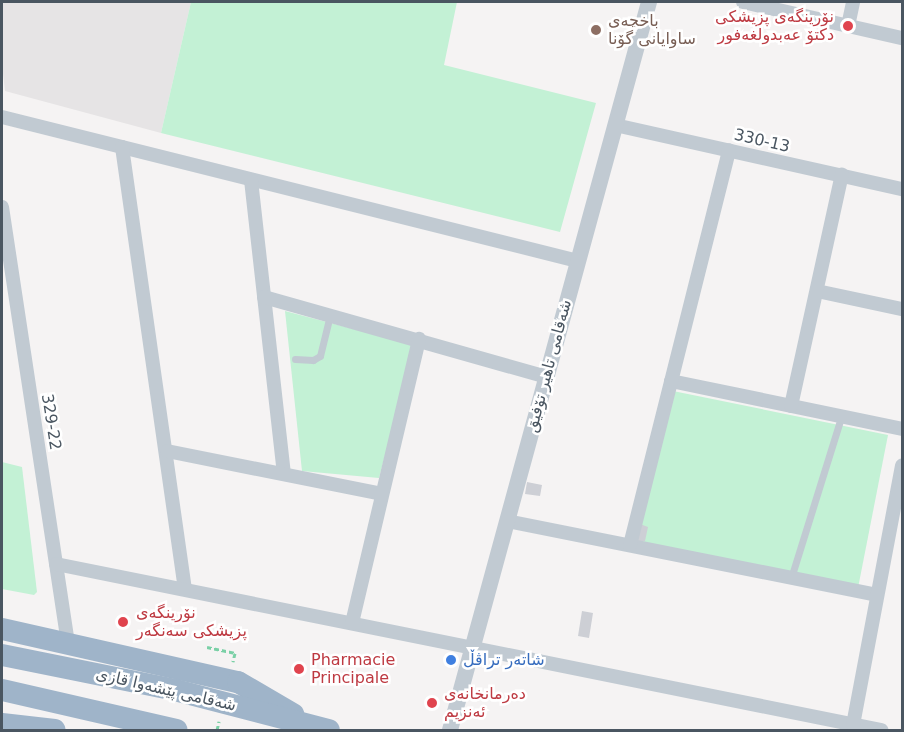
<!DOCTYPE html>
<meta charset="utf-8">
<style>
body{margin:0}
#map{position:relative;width:904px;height:732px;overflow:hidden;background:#f5f3f3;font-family:"DejaVu Sans",Vazirmatn,sans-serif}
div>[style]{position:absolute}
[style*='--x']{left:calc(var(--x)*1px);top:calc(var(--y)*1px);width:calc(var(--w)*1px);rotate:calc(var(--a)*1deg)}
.education>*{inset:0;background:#e6e4e5}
.green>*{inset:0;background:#c3f1d5}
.building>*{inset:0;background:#cdcfd5}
.path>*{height:3px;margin-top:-1.5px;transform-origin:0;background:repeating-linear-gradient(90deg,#7ad0a6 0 4.5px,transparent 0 7.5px)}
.service>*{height:7px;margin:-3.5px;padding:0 3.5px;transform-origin:3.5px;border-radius:3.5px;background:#c1cad2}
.minor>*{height:14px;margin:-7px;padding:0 7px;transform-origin:7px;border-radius:7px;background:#c1cad2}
.tertiary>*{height:16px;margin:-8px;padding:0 8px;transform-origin:8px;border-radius:8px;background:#c1cad2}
.trunk>*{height:22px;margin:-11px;padding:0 11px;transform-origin:11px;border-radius:11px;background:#9fb4c9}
.dots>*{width:16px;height:16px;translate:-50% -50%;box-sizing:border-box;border:3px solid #fff;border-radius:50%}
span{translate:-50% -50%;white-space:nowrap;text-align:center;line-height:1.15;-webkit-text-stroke:5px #fff;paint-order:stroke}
.health-label{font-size:16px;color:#be3a42}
.right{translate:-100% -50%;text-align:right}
.left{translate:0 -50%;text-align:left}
.education-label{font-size:16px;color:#785e54}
.street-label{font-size:16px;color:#4a5661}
.shop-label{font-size:16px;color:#366cbe}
.frame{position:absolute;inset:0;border:3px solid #4a5661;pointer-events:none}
</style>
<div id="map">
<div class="education">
<i style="clip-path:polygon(2px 2px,191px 2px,161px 133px,5px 91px,2px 65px)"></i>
</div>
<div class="green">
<i style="clip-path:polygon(191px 2px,457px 2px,444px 65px,596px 103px,560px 232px,161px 133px)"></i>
<i style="clip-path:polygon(285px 311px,414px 345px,379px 478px,302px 471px)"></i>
<i style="clip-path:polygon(673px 391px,888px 435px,858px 588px,636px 541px)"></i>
<i style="clip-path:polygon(2px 462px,22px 467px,37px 592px,34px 595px,2px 589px)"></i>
</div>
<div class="building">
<i style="clip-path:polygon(527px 482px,542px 485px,540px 496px,525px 494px)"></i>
<i style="clip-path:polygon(640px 524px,648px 527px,645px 541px,636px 541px)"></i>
<i style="clip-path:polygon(582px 611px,593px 613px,589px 638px,578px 636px)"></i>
</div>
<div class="path">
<i style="--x:207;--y:647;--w:29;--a:12"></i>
<i style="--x:235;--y:653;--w:9;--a:103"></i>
<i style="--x:217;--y:730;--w:9;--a:-77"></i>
</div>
<div class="service">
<i style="--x:295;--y:359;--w:18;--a:3"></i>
<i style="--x:313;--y:360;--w:8;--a:-30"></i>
<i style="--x:320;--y:356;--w:42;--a:-76.3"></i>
<i style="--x:791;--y:578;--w:169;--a:-72.7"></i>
</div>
<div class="minor">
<i style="--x:743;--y:2;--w:163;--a:12.8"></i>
<i style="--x:848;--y:26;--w:25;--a:-78"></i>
<i style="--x:2;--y:117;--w:594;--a:14.04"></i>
<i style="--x:615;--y:125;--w:294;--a:12.6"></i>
<i style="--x:122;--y:147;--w:446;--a:81.9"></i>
<i style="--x:251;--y:180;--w:294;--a:83.6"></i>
<i style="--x:2;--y:207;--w:441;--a:81.4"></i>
<i style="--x:817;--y:291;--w:87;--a:12"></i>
<i style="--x:264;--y:297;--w:294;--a:15.8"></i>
<i style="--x:671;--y:381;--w:236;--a:11.7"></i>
<i style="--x:791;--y:406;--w:237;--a:-77.6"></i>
<i style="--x:167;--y:451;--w:219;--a:11.3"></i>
<i style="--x:507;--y:521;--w:377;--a:11.3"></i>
<i style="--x:630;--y:545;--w:407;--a:-75.9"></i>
<i style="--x:56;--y:564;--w:842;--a:11.38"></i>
<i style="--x:352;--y:623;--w:292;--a:-76.7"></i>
<i style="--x:853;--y:725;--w:264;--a:-79.3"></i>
</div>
<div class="tertiary">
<i style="--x:450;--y:730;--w:755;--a:-74.71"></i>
</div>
<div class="trunk">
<i style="--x:2;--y:629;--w:242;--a:12.7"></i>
<i style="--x:238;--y:682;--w:64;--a:30.2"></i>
<i style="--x:2;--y:655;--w:177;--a:11.4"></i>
<i style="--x:175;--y:690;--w:159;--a:14.6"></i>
<i style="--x:2;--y:690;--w:179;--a:12.9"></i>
<i style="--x:2;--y:724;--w:53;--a:6.5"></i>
</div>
<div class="dots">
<i style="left:848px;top:26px;background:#e0444e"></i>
<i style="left:596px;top:30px;background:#8d6e63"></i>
<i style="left:123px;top:622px;background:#e0444e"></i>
<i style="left:451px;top:660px;background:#3f7fe0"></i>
<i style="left:299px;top:669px;background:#e0444e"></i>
<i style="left:432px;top:703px;background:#e0444e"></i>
</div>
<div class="health-label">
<span class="right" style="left:834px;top:26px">نۆرینگەی پزیشکی<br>دکتۆ عەبدولغەفور</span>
<span class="left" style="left:136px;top:622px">نۆرینگەی<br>پزیشکی سەنگەر</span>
<span class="left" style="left:311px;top:669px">Pharmacie<br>Principale</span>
<span class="left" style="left:444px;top:703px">دەرمانخانەی<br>ئەنزیم</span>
</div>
<div class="education-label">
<span class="left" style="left:608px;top:30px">باخچەی<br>ساوایانی گۆنا</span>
</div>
<div class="street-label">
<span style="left:762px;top:141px;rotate:13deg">330-13</span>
<span style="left:549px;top:366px;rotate:-75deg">شەقامی تاهیر تۆفیق</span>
<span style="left:51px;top:422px;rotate:81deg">329-22</span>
<span style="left:166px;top:690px;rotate:13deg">شەقامی پێشەوا قازی</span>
</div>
<div class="shop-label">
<span class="left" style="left:463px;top:660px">شاتەر تراڤڵ</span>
</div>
<div class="frame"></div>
</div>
